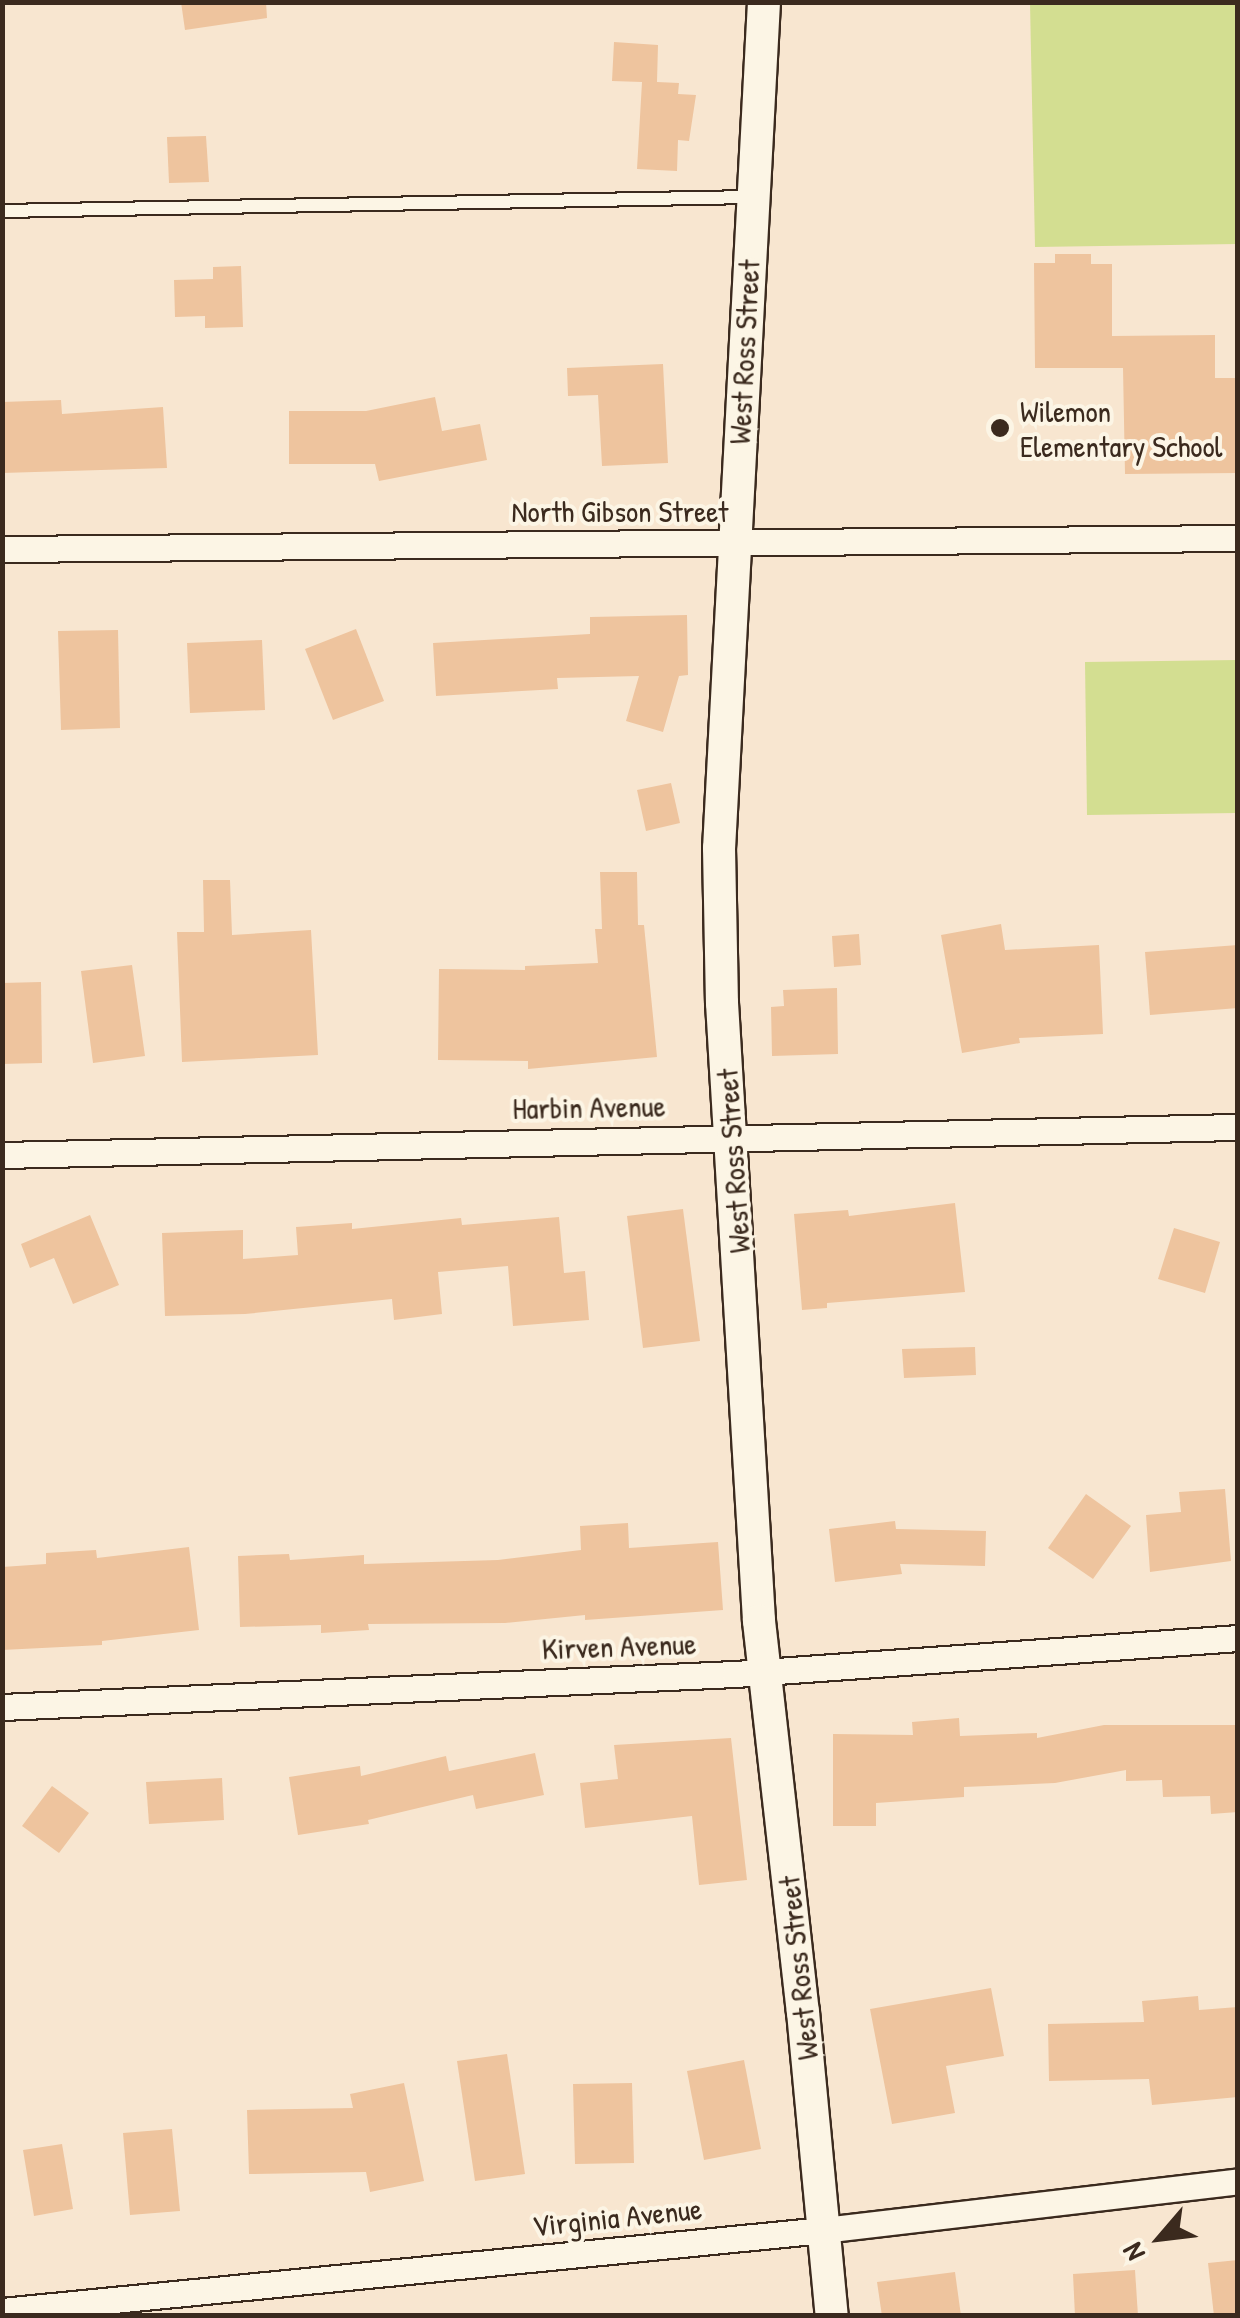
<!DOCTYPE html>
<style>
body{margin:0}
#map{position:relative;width:1240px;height:2318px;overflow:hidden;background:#f8e6d0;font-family:"Patrick Hand",sans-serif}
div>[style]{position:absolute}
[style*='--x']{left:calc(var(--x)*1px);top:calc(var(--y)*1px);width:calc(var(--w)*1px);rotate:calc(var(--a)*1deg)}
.green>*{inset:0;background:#d3de91}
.building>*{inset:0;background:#eec49e}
.roads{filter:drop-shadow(2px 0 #3b2a1e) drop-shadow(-2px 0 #3b2a1e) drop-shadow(0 2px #3b2a1e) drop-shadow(0 -2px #3b2a1e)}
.service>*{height:12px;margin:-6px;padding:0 6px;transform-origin:6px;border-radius:6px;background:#fcf5e5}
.minor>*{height:25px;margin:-12.5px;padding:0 12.5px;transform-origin:12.5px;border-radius:12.5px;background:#fcf5e5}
.tertiary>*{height:32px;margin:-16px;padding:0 16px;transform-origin:16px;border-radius:16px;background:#fcf5e5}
.dots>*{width:28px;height:28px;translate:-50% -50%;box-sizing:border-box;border:5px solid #fcf5e5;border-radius:50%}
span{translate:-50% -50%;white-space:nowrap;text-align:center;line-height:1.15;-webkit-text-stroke:8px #fcf5e5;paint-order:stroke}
.street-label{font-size:30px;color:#3b2a1e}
.poi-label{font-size:30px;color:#3b2a1e}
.left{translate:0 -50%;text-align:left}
.frame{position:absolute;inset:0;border:5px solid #3b2a1e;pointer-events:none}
.north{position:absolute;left:1110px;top:2188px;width:100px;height:100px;-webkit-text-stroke:8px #fcf5e5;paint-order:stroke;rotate:242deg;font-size:28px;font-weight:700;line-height:40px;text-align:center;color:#3b2a1e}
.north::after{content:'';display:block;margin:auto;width:35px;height:45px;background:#3b2a1e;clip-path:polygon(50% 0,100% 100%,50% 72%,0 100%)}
</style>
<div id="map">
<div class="green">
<i style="clip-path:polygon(1030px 3px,1237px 3px,1237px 244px,1035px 247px)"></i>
<i style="clip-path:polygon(1237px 660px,1237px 813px,1087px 815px,1085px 662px)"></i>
</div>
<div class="building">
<i style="clip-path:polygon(181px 2px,266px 2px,267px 18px,185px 30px)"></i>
<i style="clip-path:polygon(614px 42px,658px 45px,657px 82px,679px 83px,678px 94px,696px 95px,689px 141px,678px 140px,677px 171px,637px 169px,642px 82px,612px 81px)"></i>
<i style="clip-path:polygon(206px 136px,209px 182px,169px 183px,167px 137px)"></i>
<i style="clip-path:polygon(1055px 254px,1091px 254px,1091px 264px,1112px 264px,1112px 336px,1215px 335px,1215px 378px,1238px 378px,1238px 473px,1125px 474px,1123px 368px,1035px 368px,1034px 263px,1055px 263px)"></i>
<i style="clip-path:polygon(241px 266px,243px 327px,205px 328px,205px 316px,175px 317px,174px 280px,213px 279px,213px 267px)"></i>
<i style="clip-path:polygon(663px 364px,668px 463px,602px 466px,598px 395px,568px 396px,567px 368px)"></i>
<i style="clip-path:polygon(435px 397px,442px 431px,480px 424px,487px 460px,379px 481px,375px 464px,289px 464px,289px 411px,366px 411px)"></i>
<i style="clip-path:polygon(61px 400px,62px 414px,163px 407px,167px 468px,2px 473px,2px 402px)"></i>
<i style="clip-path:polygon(687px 615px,688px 675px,679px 676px,663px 732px,626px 721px,639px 676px,557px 678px,558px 689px,436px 696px,433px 643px,590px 634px,590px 617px)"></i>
<i style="clip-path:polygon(356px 629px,384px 701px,333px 720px,305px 649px)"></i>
<i style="clip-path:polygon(118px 630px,120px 728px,61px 730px,58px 631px)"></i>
<i style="clip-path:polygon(262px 640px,265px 710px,190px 713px,187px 643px)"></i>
<i style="clip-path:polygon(671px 783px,680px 823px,646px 831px,637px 790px)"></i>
<i style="clip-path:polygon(600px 872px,637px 872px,638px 925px,644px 925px,657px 1057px,528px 1069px,528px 1061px,438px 1060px,439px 969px,525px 970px,525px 966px,598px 963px,595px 929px,602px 929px)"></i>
<i style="clip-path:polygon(203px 880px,230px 880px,232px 935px,311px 930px,318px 1055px,182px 1062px,177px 932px,204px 932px)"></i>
<i style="clip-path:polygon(1001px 924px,1005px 950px,1099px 945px,1103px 1034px,1019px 1038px,1020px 1043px,962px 1053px,941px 935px)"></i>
<i style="clip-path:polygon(859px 934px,861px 965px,834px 967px,832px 936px)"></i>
<i style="clip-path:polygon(1238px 945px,1238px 1008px,1150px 1015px,1145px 952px)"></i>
<i style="clip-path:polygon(132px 965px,145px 1056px,93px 1063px,81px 971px)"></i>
<i style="clip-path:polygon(41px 982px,42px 1063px,2px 1064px,2px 983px)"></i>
<i style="clip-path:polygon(837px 988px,838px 1054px,772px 1056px,771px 1007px,784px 1006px,783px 990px)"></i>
<i style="clip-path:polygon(955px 1203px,965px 1292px,827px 1303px,827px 1308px,802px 1310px,794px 1214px,848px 1210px,849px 1216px)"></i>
<i style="clip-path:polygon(683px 1209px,700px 1341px,643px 1348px,627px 1216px)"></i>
<i style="clip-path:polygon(90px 1215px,119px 1285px,73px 1304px,54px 1258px,30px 1268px,21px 1244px)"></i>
<i style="clip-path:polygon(559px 1217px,564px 1273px,585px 1271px,589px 1320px,513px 1326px,508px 1266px,438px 1272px,442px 1314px,394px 1320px,392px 1299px,245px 1314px,165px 1316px,162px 1233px,243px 1230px,243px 1259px,298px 1255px,296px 1227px,352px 1223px,352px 1229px,461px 1218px,462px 1225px)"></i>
<i style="clip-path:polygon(1174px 1228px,1220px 1242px,1205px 1293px,1158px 1279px)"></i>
<i style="clip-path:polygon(975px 1347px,976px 1375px,904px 1378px,902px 1349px)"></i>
<i style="clip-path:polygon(1225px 1489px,1231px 1561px,1150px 1572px,1146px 1515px,1181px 1512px,1179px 1492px)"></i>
<i style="clip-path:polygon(1086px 1494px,1131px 1526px,1093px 1579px,1048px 1548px)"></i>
<i style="clip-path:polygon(895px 1521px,896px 1529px,986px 1531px,985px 1566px,900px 1564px,902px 1574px,835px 1582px,829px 1529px)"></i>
<i style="clip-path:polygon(628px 1523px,629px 1548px,718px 1542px,723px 1610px,585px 1620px,585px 1615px,505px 1623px,368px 1624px,369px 1630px,321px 1633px,321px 1625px,240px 1627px,238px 1556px,289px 1554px,290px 1560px,364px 1555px,364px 1564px,498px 1560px,581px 1550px,580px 1526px)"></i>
<i style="clip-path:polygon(189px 1547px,199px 1630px,102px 1641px,102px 1645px,2px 1650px,2px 1567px,46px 1564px,46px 1553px,96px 1550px,97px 1558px)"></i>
<i style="clip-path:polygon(959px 1718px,960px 1736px,1037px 1733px,1037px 1738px,1104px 1725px,1238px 1725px,1238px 1812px,1211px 1814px,1210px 1796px,1163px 1797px,1162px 1780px,1126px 1781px,1126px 1770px,1055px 1783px,964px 1787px,964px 1797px,876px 1803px,876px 1826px,833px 1826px,833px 1734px,913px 1735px,912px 1722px)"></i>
<i style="clip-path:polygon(731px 1738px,747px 1880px,699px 1885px,692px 1816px,585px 1828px,580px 1783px,618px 1779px,614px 1745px)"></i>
<i style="clip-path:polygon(535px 1753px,544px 1795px,476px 1809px,473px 1795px,368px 1820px,369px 1824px,298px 1835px,289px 1777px,360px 1766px,361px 1776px,446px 1756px,449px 1771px)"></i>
<i style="clip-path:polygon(222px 1778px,224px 1820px,149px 1824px,146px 1782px)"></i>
<i style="clip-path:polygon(52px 1786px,89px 1813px,59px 1853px,22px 1826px)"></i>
<i style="clip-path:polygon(991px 1988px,1004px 2056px,946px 2066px,955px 2113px,892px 2124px,870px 2009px)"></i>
<i style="clip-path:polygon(1198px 1996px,1199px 2010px,1238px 2007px,1238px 2097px,1152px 2105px,1149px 2079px,1049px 2081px,1048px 2024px,1144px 2022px,1142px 2001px)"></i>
<i style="clip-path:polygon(507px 2054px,525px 2174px,475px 2181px,457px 2061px)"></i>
<i style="clip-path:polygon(744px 2060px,761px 2149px,704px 2160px,687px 2071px)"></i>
<i style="clip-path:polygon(404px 2083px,424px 2181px,370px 2192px,366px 2172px,249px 2174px,247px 2110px,353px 2108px,350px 2094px)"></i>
<i style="clip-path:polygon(632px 2083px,634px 2163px,575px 2164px,573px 2084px)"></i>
<i style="clip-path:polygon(172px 2129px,180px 2211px,130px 2215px,123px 2133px)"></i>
<i style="clip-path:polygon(62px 2144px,73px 2209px,34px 2216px,23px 2150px)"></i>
<i style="clip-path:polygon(1238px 2260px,1238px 2316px,1214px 2316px,1208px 2263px)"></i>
<i style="clip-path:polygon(1135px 2270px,1138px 2316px,1075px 2316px,1073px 2274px)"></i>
<i style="clip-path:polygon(955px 2272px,961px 2316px,882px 2316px,877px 2282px)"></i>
</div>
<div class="roads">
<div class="service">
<i style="--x:2;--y:211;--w:748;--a:-1.07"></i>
</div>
<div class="minor">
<i style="--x:2;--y:549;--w:1236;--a:-0.51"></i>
<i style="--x:2;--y:1155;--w:1236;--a:-1.3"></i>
<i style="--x:2;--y:1707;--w:734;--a:-2.58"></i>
<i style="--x:735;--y:1674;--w:504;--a:-4.09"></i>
<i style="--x:2;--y:2311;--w:826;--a:-5.63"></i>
<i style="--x:824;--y:2230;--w:417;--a:-6.7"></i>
</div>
<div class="tertiary">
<i style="--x:764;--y:2;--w:847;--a:93.04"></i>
<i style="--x:719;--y:848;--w:155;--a:88.9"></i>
<i style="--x:722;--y:1003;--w:619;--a:86.57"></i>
<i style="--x:759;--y:1621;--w:393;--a:83.6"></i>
<i style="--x:803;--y:2012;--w:305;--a:84.6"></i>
</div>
</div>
<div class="dots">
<i style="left:1000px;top:428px;background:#3b2a1e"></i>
</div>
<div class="street-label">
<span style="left:744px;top:352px;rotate:-87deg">West Ross Street</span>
<span style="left:620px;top:511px">North Gibson Street</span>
<span style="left:589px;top:1107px;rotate:-1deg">Harbin Avenue</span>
<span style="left:733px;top:1161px;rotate:-94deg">West Ross Street</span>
<span style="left:619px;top:1646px;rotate:-2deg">Kirven Avenue</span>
<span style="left:798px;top:1968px;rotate:-96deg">West Ross Street</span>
<span style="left:617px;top:2217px;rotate:-6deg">Virginia Avenue</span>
</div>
<div class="poi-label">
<span class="left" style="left:1020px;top:428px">Wilemon<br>Elementary School</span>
</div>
<div class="frame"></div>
<div class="north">N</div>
</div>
